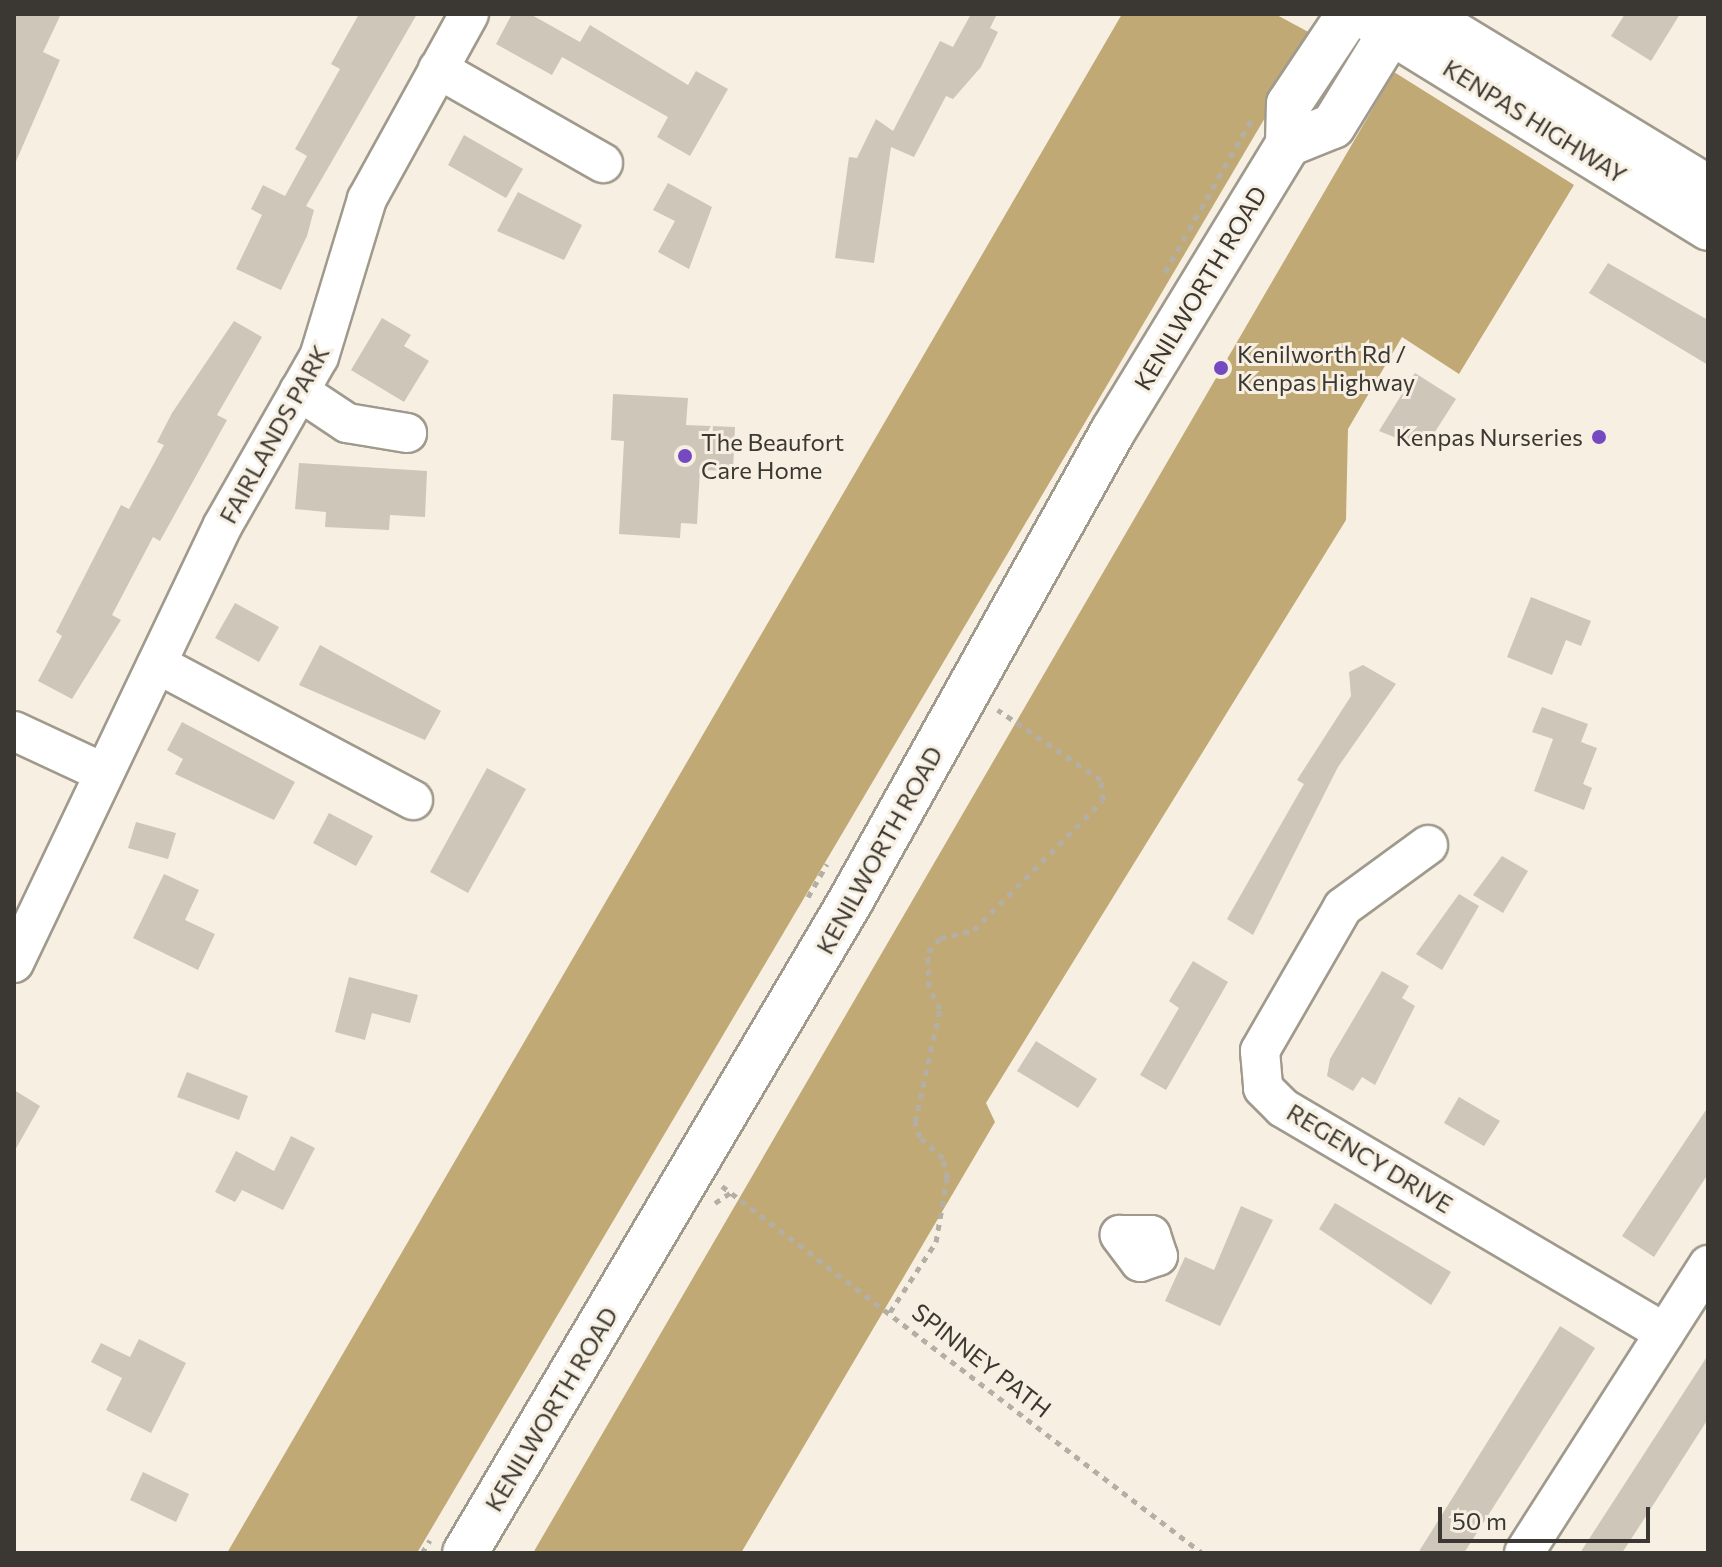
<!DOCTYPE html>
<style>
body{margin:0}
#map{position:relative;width:1722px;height:1567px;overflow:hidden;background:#f7f0e2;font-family:Commissioner,sans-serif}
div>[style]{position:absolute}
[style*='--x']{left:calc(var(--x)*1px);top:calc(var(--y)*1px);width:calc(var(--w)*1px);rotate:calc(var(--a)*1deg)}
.forest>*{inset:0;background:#c1a975}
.building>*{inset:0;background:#cdc6b9}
.path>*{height:5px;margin-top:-2.5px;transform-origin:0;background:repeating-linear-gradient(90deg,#b4afa4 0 6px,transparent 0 12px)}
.roads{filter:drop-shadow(2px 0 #a09a8d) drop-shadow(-2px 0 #a09a8d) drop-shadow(0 2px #a09a8d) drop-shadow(0 -2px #a09a8d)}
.minor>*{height:38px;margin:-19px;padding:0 19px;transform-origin:19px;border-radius:19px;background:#fff}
.major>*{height:44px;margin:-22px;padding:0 22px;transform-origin:22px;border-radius:22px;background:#fff}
.highway>*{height:44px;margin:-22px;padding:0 22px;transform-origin:22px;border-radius:22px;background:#fff}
.dots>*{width:22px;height:22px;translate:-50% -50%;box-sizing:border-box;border:4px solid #f7f0e2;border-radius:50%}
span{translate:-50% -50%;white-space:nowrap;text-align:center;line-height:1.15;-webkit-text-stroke:6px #f7f0e2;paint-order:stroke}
.street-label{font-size:24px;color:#3b3833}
.poi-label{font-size:24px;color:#3b3833}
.left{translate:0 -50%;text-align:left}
.right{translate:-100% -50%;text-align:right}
.frame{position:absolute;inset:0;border:16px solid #3b3833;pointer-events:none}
.scale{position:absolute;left:1438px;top:1507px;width:212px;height:36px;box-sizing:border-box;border:4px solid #3b3833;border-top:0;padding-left:10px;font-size:24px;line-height:28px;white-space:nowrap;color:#3b3833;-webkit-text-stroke:6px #f7f0e2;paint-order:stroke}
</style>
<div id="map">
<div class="forest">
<i style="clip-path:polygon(1122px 14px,1275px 14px,1314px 35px,417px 1553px,227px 1553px)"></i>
<i style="clip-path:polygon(1394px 72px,1574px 185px,1459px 374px,1402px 337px,1348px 429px,1346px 520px,986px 1103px,995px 1122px,741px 1553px,533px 1553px)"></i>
</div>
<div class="building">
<i style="clip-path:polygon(14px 14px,61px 14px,43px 52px,60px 60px,14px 166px)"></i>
<i style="clip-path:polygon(359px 14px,417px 14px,306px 206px,314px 210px,307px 236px,281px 290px,236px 269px,262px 215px,251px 209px,263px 185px,285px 196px,307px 156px,295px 149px,340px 69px,331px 64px)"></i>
<i style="clip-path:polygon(512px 14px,530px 14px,580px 42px,590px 25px,688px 85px,696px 71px,728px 89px,690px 156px,657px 137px,668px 117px,562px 57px,552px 75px,496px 44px)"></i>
<i style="clip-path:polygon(971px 14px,997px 14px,990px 28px,998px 32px,981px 67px,953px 99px,946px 96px,914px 157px,891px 147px,874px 263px,835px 258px,849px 157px,857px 158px,876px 119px,893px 131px,940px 41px,953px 47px)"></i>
<i style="clip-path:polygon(1625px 14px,1680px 14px,1651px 61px,1611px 36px)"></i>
<i style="clip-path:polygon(464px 135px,523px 169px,506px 198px,448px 165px)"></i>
<i style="clip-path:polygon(668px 183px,712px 207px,689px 269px,658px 252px,675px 221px,653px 210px)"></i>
<i style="clip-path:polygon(518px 192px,582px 225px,564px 260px,497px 231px)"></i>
<i style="clip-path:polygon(1608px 263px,1708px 320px,1708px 365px,1589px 293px)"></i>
<i style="clip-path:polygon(382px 318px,411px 335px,404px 346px,429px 361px,404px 402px,351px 370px)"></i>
<i style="clip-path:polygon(234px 321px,262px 337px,217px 415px,227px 420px,160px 541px,153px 537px,112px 615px,121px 620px,72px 699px,38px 681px,62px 636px,56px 632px,121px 505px,129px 509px,164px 445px,157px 442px,172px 413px)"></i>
<i style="clip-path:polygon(1415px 373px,1456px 399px,1424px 449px,1379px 431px)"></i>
<i style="clip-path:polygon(613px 394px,688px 398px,686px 425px,735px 427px,733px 471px,700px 470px,697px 524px,681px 523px,680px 538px,619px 534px,624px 441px,611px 440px)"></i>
<i style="clip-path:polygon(299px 463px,427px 471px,425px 517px,390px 515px,389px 530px,325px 527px,326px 512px,295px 509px)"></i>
<i style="clip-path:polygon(1531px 597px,1591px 621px,1581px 646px,1566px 640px,1552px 675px,1507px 657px)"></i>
<i style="clip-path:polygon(235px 603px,279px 627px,259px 662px,215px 638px)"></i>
<i style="clip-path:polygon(320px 645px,441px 711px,425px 740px,299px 685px)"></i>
<i style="clip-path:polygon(1363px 665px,1396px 684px,1338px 767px,1253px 935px,1227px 919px,1304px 784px,1297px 780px,1351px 696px,1349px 672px)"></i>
<i style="clip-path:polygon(1542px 707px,1588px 724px,1581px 742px,1597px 748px,1583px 784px,1592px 788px,1584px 810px,1534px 791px,1553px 739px,1532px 732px)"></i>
<i style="clip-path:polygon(182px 722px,295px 782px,274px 820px,175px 774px,183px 759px,167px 750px)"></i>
<i style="clip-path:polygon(487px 768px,526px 789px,468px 893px,430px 872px)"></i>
<i style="clip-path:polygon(329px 813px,373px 836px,356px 866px,313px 843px)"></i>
<i style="clip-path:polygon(136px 822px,176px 833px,168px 859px,128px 848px)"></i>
<i style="clip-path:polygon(1502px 856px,1528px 871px,1503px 913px,1473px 895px)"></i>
<i style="clip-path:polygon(164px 874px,199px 890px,185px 920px,215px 934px,198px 970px,133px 938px)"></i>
<i style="clip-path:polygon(1459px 894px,1479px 906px,1442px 970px,1416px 954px)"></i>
<i style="clip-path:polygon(1193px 961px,1228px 982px,1166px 1090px,1140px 1075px,1179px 1008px,1169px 1001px)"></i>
<i style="clip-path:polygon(1382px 971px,1409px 986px,1402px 998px,1415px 1006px,1375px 1085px,1362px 1077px,1353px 1091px,1327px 1076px,1330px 1059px)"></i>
<i style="clip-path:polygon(349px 977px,418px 995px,410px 1023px,372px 1013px,365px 1040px,335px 1032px)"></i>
<i style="clip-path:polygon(1036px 1041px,1097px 1079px,1078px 1108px,1017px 1071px)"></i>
<i style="clip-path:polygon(187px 1072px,248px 1096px,239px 1120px,177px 1097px)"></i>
<i style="clip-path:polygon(14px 1090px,40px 1106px,14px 1152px)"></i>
<i style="clip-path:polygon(1459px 1097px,1500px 1121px,1484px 1146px,1444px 1123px)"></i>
<i style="clip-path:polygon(1708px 1107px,1708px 1174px,1654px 1257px,1622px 1236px)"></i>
<i style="clip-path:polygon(291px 1136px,315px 1148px,283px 1210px,242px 1190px,235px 1202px,215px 1192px,236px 1151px,274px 1171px)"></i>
<i style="clip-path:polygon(1335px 1203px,1451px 1272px,1431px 1305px,1319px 1229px)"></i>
<i style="clip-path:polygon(1241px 1206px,1273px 1220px,1220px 1326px,1165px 1301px,1185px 1257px,1214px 1270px)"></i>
<i style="clip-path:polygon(1560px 1326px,1595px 1348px,1464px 1553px,1418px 1553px)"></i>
<i style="clip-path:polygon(139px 1339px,186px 1363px,151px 1433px,106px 1410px,122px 1378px,91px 1362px,101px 1343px,130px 1357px)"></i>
<i style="clip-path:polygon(1708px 1355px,1708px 1419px,1648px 1513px,1622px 1553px,1580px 1553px)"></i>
<i style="clip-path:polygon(143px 1472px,189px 1494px,176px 1522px,130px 1500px)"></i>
</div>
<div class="path">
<i style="--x:1165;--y:272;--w:178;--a:-60.4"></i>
<i style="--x:808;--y:897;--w:38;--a:-60"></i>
<i style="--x:722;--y:1186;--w:604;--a:37.4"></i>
<i style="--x:715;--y:1203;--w:22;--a:-34"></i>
<i style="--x:890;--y:1312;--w:84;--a:-56.7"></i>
<i style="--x:936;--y:1242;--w:65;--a:-80.2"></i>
<i style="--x:947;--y:1178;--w:20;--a:-101"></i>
<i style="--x:943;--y:1158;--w:31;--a:-138"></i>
<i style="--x:920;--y:1137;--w:16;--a:-108"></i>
<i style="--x:915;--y:1122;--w:116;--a:-77.5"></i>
<i style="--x:940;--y:1009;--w:25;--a:-117"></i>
<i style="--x:929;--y:987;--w:35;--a:-92"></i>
<i style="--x:928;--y:952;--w:18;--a:-49"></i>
<i style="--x:940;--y:938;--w:35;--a:-13"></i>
<i style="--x:974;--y:930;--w:183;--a:-45.2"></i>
<i style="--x:1103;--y:800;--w:20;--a:-96"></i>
<i style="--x:1101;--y:780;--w:125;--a:-145.8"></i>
<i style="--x:422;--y:1553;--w:15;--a:-58"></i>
</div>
<div class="roads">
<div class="minor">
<i style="--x:438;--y:69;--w:190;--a:29.7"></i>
<i style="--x:299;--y:391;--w:58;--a:33.7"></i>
<i style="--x:347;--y:423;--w:61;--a:9.5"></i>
<i style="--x:157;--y:664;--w:290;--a:28"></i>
<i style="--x:14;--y:731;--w:99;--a:25"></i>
<i style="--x:1428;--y:845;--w:105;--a:143.9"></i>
<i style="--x:1343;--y:907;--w:166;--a:120"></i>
<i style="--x:1260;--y:1051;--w:37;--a:85"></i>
<i style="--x:1263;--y:1088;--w:28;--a:45"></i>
<i style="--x:1283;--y:1108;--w:443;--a:30.5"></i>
<i style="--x:14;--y:963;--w:485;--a:-64.5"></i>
<i style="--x:223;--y:525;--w:193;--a:-60.3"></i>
<i style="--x:319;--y:357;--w:165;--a:-73.1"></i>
<i style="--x:367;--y:199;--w:211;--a:-61.1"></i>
<i style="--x:1120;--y:1235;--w:31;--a:0"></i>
<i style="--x:1151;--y:1235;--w:22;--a:72"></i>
<i style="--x:1158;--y:1256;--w:19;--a:162"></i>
<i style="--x:1140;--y:1262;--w:34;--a:-127"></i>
<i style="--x:1524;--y:1553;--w:342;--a:-57.4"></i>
</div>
<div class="major">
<i style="--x:1288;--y:144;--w:48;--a:-21.8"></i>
<i style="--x:1333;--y:126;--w:132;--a:-58.4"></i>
<i style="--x:465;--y:1553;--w:756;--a:-59.4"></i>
<i style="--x:850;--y:902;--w:539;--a:-60.82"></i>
<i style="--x:1113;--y:431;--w:336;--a:-58.6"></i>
<i style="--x:1288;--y:144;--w:40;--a:-88.6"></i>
<i style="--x:1289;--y:104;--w:108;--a:-56.3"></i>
</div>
<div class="highway">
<i style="--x:1362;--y:14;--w:407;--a:31.7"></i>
<i style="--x:1422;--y:14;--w:335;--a:31.3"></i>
</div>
</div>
<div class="dots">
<i style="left:1221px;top:368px;background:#7449c1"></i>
<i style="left:1599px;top:437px;background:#7449c1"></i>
<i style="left:685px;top:456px;background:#7449c1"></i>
</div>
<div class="street-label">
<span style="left:1535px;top:121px;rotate:32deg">KENPAS HIGHWAY</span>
<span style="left:1200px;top:288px;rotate:-59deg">KENILWORTH ROAD</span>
<span style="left:274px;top:434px;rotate:-61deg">FAIRLANDS PARK</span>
<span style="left:879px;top:850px;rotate:-61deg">KENILWORTH ROAD</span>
<span style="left:1370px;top:1158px;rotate:31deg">REGENCY DRIVE</span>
<span style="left:982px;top:1360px;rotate:38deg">SPINNEY PATH</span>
<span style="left:551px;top:1409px;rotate:-59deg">KENILWORTH ROAD</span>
</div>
<div class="poi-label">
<span class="left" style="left:1237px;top:368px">Kenilworth Rd /<br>Kenpas Highway</span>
<span class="right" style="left:1583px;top:437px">Kenpas Nurseries</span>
<span class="left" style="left:701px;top:456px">The Beaufort<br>Care Home</span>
</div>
<div class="frame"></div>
<div class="scale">50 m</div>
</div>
